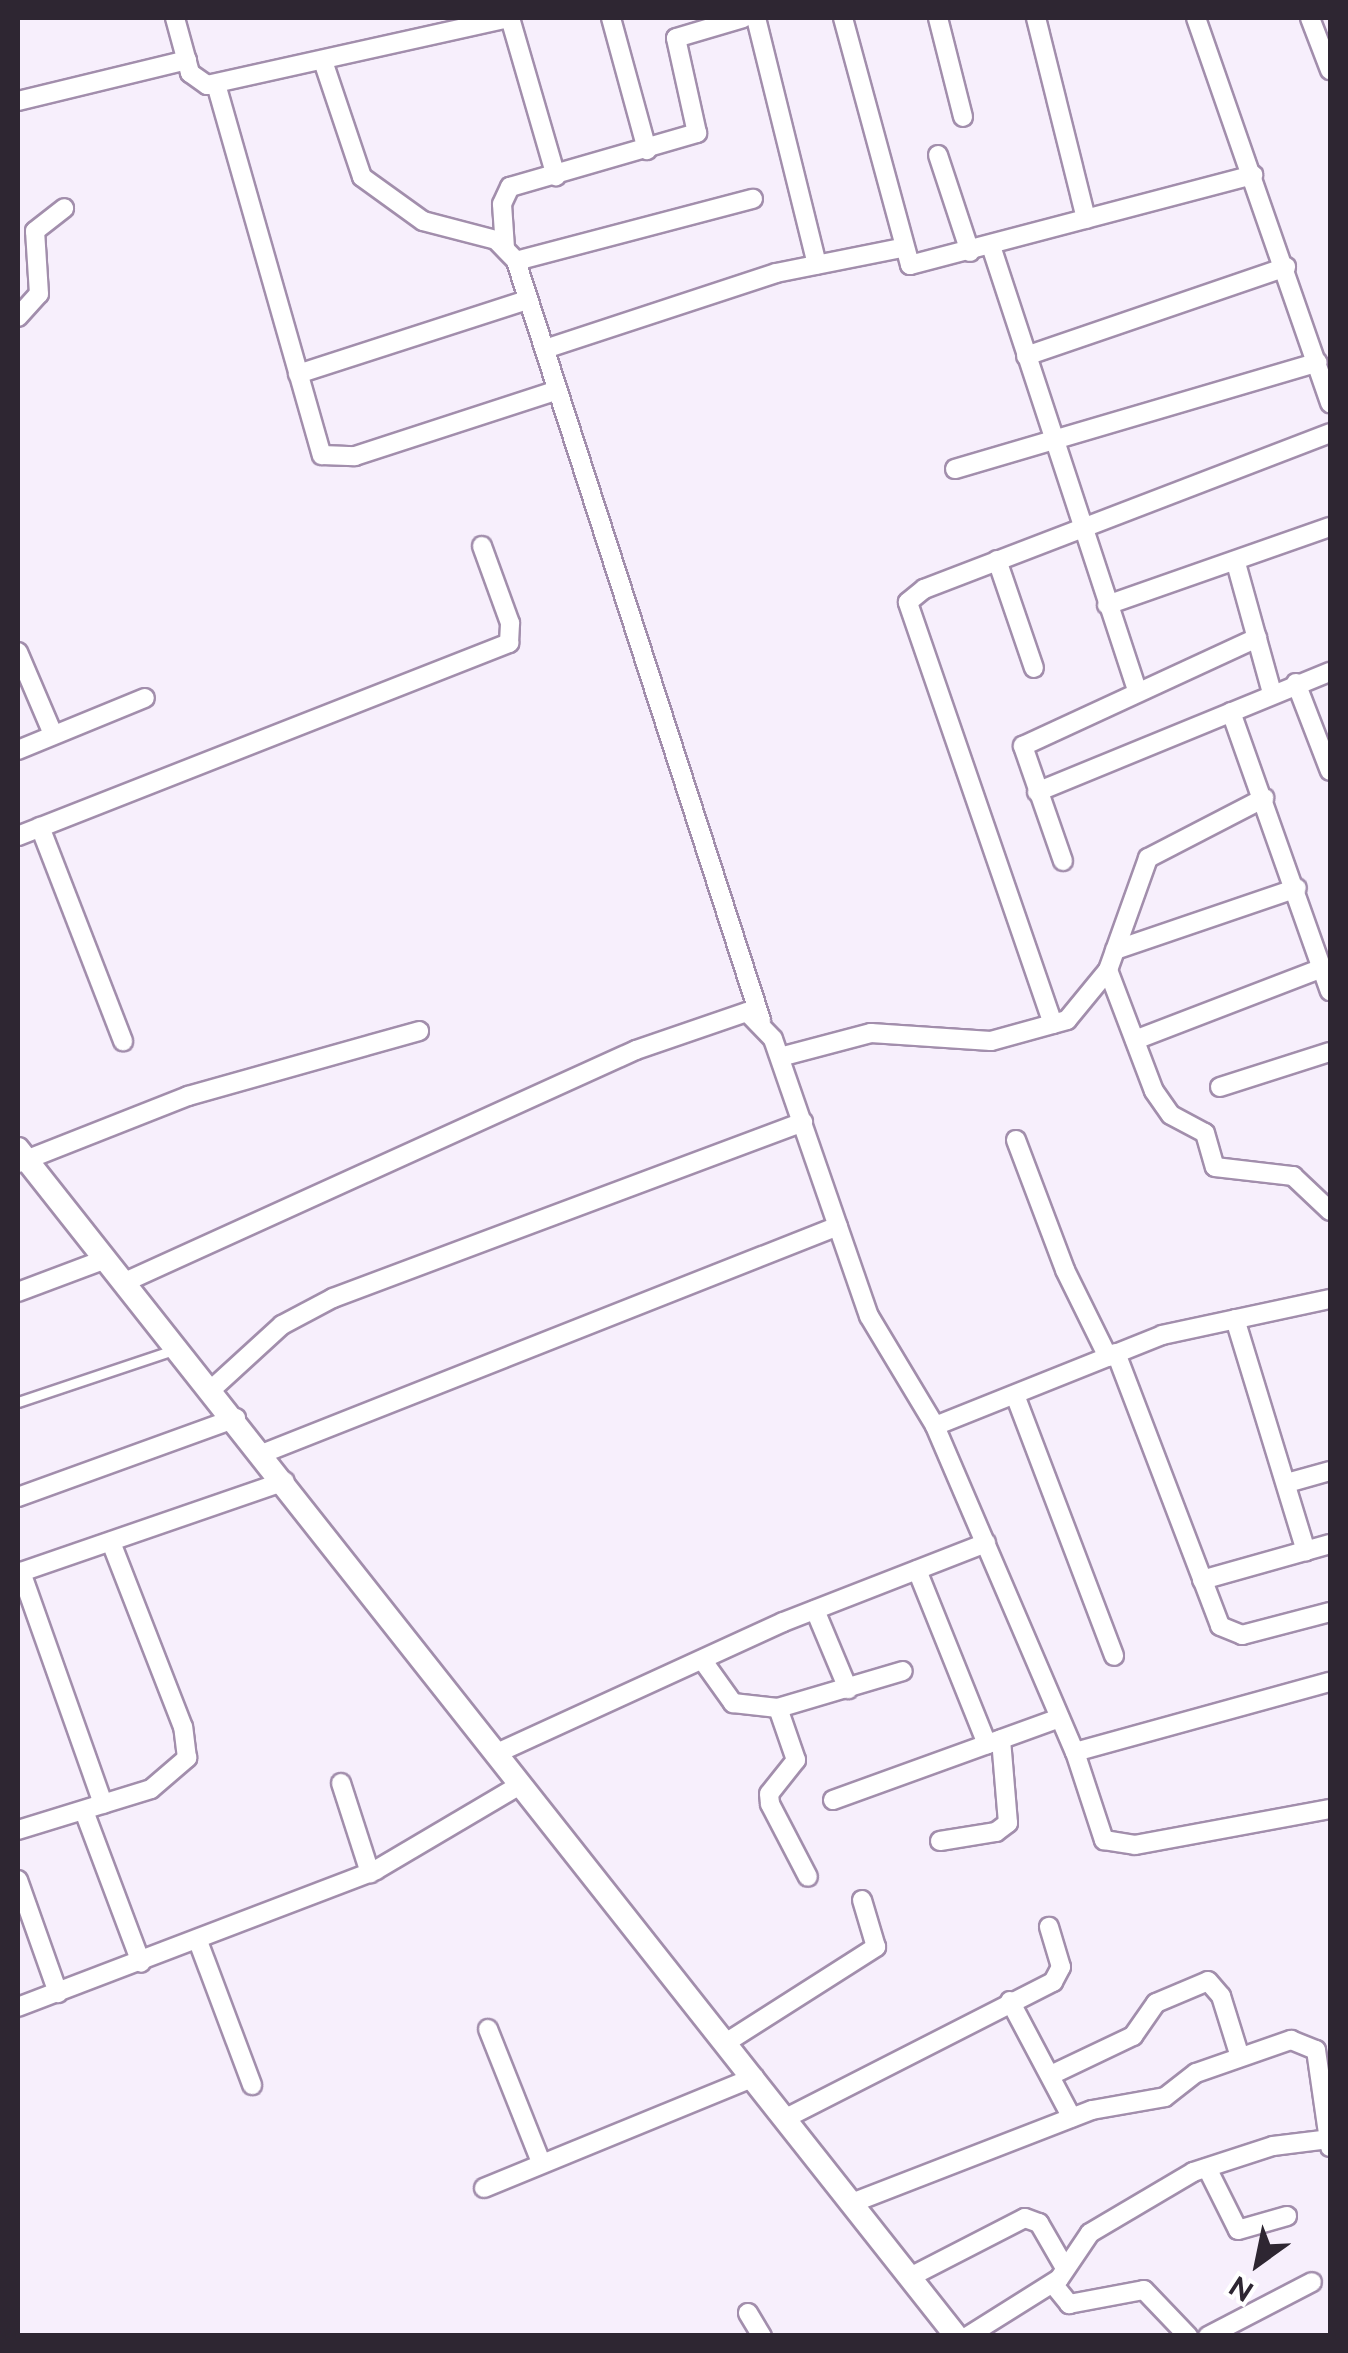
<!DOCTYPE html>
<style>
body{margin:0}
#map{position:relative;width:1348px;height:2353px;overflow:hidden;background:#f7effc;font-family:Raleway,sans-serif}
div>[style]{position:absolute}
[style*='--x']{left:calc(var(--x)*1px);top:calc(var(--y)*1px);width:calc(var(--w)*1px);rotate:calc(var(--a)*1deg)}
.roads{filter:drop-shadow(2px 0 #a28eac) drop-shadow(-2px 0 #a28eac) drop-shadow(0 2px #a28eac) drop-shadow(0 -2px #a28eac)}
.service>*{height:9px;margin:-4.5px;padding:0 4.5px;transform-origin:4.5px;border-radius:4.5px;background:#fff}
.minor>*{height:18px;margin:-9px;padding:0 9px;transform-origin:9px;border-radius:9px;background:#fff}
.tertiary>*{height:22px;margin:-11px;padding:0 11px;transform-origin:11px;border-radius:11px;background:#fff}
span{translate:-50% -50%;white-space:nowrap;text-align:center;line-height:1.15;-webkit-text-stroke:9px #fff;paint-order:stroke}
.frame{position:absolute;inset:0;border:20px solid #2e2632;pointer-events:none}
.north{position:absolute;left:1208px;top:2213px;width:100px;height:100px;-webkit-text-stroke:8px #fff;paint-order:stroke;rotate:213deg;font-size:28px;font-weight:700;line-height:40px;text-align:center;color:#2e2632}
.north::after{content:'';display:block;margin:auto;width:35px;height:45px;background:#2e2632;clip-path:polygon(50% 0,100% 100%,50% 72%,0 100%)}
</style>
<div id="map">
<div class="roads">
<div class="service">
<i style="--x:18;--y:1402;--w:167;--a:-18.5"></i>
</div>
<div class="minor">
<i style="--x:175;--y:18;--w:57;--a:74.7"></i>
<i style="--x:190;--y:73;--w:21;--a:35"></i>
<i style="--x:207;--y:85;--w:308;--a:-12.5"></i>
<i style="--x:510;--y:18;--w:165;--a:73.8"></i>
<i style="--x:611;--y:18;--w:137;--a:74.7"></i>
<i style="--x:756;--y:18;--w:254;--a:76.1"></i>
<i style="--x:843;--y:18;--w:256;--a:74.8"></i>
<i style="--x:910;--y:265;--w:355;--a:-14.7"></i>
<i style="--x:938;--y:18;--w:102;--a:75.8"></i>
<i style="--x:1036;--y:18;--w:207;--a:76"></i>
<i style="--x:1196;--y:18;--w:408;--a:70.8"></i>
<i style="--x:1310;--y:18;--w:56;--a:69"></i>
<i style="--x:323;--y:61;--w:122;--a:71.4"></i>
<i style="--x:362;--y:177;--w:75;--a:35.8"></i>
<i style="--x:423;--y:221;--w:75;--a:14.6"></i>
<i style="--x:496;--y:240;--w:29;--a:46"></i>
<i style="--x:516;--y:261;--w:798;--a:72.11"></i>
<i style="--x:216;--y:84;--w:386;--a:74.1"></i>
<i style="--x:322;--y:455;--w:33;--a:2"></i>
<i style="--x:355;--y:456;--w:213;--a:-18"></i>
<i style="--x:18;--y:101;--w:174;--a:-13.6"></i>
<i style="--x:938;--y:155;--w:102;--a:71.7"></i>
<i style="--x:991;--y:246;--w:470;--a:71.8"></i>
<i style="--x:505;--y:248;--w:44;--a:-93.9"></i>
<i style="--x:502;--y:204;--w:19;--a:-65"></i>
<i style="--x:510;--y:187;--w:195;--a:-16.1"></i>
<i style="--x:697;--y:133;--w:97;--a:-102.5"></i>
<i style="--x:676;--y:38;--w:70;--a:-16.6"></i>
<i style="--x:516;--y:261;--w:245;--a:-14.7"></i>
<i style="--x:18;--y:317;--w:31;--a:-48"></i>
<i style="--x:39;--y:294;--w:63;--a:-93.6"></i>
<i style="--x:35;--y:231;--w:37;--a:-38"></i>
<i style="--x:545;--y:349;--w:243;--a:-18.2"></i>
<i style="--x:776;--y:273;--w:127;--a:-11.3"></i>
<i style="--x:1026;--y:356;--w:275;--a:-18.9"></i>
<i style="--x:298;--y:374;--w:241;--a:-17.9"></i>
<i style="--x:955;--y:469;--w:378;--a:-16.4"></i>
<i style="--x:997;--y:560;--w:114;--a:71.1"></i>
<i style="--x:1236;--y:563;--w:135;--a:74.5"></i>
<i style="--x:1107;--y:605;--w:236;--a:-19.3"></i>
<i style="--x:18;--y:652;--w:89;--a:66.9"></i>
<i style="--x:1296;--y:683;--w:94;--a:68.9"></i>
<i style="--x:1231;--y:712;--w:296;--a:70.5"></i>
<i style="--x:18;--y:750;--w:137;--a:-22.3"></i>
<i style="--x:1037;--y:792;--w:317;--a:-22.3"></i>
<i style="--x:40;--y:827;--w:230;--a:68.8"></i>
<i style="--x:18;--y:836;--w:528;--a:-21.46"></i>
<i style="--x:509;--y:643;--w:20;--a:-87"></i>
<i style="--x:510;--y:623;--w:82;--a:-110"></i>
<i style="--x:1063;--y:861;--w:122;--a:-109.2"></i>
<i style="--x:1023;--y:746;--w:258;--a:-24.8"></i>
<i style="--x:1115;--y:950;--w:192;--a:-18.8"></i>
<i style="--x:1108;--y:970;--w:129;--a:69.2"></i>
<i style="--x:1154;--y:1091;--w:29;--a:55"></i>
<i style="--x:1171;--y:1115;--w:38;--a:28"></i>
<i style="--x:1205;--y:1133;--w:35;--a:74"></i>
<i style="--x:1215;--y:1167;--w:79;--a:6.6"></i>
<i style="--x:1293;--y:1176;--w:51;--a:43.4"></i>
<i style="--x:1053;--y:1024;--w:446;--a:-109"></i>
<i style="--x:908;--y:602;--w:21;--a:-39"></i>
<i style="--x:924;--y:589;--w:435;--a:-21"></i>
<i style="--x:1135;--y:1040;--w:201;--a:-21"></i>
<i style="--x:780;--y:1057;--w:94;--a:-14.8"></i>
<i style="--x:871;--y:1033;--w:120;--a:3.8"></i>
<i style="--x:991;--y:1041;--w:79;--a:-15.4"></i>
<i style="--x:1067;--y:1020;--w:65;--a:-50.6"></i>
<i style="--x:1108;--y:970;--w:119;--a:-70.3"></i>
<i style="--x:1148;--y:858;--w:131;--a:-27.3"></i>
<i style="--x:1220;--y:1087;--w:115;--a:-17.7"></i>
<i style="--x:1016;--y:1140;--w:139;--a:69.3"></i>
<i style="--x:1065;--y:1270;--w:97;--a:63.7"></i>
<i style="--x:18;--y:1163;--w:183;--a:-21.5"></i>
<i style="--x:188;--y:1096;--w:240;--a:-15.7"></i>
<i style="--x:125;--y:1282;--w:561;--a:-24.42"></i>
<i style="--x:636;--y:1050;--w:117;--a:-18.9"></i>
<i style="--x:747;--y:1012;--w:37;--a:46"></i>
<i style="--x:773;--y:1039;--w:293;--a:70.9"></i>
<i style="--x:869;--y:1316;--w:128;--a:59"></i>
<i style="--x:935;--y:1426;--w:245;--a:-21.8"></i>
<i style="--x:1162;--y:1335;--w:172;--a:-12.1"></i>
<i style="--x:18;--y:1292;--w:94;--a:-20.6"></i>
<i style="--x:1235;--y:1319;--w:243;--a:73"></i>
<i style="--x:1116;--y:1353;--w:292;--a:69.1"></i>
<i style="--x:1220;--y:1626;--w:24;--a:22"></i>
<i style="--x:1242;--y:1635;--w:91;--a:-14.6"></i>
<i style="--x:212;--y:1389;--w:95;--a:-42.4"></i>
<i style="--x:282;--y:1325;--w:58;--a:-27.9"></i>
<i style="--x:333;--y:1298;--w:502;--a:-20.53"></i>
<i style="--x:1015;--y:1395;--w:279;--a:69.2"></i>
<i style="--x:935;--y:1426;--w:355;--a:66.8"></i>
<i style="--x:1075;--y:1752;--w:93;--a:71.8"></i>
<i style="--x:1104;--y:1840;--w:31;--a:9"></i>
<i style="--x:1135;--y:1845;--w:198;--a:-10.5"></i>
<i style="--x:264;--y:1453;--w:617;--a:-21.58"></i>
<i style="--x:1287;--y:1483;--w:45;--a:-15.6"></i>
<i style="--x:18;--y:1497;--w:232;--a:-19.9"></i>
<i style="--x:917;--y:1570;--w:188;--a:68.1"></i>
<i style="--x:21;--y:1572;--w:246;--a:70.5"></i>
<i style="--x:18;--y:1573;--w:282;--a:-19"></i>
<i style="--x:1202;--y:1580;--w:133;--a:-15.7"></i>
<i style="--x:815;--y:1610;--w:86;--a:67.3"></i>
<i style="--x:703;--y:1661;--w:52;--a:54.5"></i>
<i style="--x:733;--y:1703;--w:45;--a:6.3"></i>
<i style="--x:778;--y:1708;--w:130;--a:-16.5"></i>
<i style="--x:778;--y:1708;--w:55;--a:70.9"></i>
<i style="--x:796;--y:1760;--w:43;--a:128.5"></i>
<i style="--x:769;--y:1794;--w:10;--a:84"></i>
<i style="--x:770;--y:1804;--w:82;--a:62.5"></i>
<i style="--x:1075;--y:1752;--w:264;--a:-15.4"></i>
<i style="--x:495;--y:1754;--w:317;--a:-24.6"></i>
<i style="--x:783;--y:1622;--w:218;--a:-21.3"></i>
<i style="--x:341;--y:1783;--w:95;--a:72.1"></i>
<i style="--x:833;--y:1800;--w:241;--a:-19.9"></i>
<i style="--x:84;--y:1811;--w:162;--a:69.4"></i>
<i style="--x:18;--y:1830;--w:139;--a:-17.1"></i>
<i style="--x:151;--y:1789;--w:48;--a:-40.7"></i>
<i style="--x:187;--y:1758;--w:31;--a:-97"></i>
<i style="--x:183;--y:1727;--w:199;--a:-111.3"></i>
<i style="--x:940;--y:1841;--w:57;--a:-9.1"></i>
<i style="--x:996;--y:1832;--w:15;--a:-37"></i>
<i style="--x:1008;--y:1823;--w:84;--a:-94.8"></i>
<i style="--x:18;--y:1880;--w:120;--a:70.5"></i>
<i style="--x:198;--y:1941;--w:154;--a:69.4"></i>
<i style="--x:1010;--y:2001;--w:132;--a:62.1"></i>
<i style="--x:18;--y:2007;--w:383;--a:-20.9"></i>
<i style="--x:376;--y:1870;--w:167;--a:-30.6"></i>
<i style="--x:488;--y:2029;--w:143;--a:68.3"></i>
<i style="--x:727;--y:2042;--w:177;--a:-32.5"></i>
<i style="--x:876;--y:1947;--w:49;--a:-106.6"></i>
<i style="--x:1051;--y:2075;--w:91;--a:-25.4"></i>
<i style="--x:1133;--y:2036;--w:40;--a:-55.1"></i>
<i style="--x:1156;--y:2003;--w:56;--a:-22.9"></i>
<i style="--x:1208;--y:1981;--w:20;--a:49"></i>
<i style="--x:1221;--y:1996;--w:64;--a:72.7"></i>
<i style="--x:786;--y:2118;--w:300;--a:-27"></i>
<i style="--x:1053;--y:1982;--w:17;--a:-62"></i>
<i style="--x:1061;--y:1967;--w:42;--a:-106.7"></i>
<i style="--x:1207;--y:2168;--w:69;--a:63.4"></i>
<i style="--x:1238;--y:2230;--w:51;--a:-15.9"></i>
<i style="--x:484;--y:2188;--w:292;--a:-22.3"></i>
<i style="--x:852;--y:2203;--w:257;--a:-21.2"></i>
<i style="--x:1092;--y:2110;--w:74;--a:-10.1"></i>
<i style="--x:1165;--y:2097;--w:39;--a:-38"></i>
<i style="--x:1196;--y:2073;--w:101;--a:-19.2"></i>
<i style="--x:1291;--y:2040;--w:27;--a:22"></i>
<i style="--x:1316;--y:2050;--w:98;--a:81.8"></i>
<i style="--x:910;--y:2277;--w:129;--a:-27.2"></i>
<i style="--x:1025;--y:2218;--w:15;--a:20"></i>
<i style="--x:1039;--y:2223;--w:52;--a:60"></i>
<i style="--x:1053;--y:2284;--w:26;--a:51"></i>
<i style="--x:1069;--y:2304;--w:76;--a:-10.6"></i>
<i style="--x:1144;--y:2290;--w:64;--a:46.3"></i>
<i style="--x:748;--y:2313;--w:27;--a:59"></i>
<i style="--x:968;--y:2336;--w:107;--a:-32.1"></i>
<i style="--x:1059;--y:2279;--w:55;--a:-56"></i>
<i style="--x:1090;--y:2233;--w:120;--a:-30.6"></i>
<i style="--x:1193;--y:2172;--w:84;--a:-18"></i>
<i style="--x:1273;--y:2146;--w:56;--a:-7.1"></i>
<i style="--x:1208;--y:2336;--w:117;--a:-27.4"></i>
</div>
<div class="tertiary">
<i style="--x:18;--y:1149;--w:1513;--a:51.68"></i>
</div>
</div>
<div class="frame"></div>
<div class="north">N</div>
</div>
